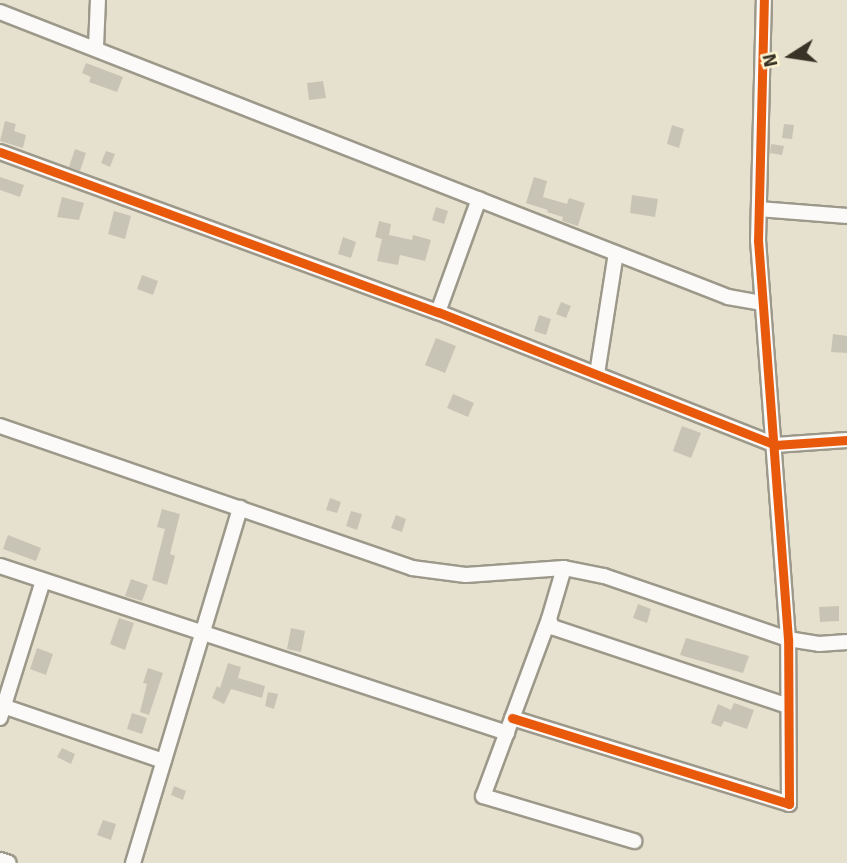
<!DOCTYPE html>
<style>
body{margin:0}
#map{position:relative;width:847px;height:863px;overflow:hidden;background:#e6e1ce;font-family:Signika,sans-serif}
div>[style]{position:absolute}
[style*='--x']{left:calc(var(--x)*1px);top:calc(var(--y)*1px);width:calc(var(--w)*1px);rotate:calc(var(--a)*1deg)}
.building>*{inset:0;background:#c8c4b5}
.roads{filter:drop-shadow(2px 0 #9c988a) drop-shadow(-2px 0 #9c988a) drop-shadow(0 2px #9c988a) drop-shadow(0 -2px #9c988a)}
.minor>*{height:14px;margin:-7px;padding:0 7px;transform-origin:7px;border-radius:7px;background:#fbfaf8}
.cycleway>*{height:9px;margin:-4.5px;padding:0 4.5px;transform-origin:4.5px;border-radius:4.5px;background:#e8590c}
span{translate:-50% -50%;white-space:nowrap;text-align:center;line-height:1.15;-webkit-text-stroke:7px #fef4d1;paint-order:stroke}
.north{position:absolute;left:756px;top:21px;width:70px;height:70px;-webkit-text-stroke:5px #fef4d1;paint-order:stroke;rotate:258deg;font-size:19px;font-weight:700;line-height:28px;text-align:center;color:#383326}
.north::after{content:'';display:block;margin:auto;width:24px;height:32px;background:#383326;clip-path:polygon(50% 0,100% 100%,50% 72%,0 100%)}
</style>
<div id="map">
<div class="building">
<i style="clip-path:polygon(86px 63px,123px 77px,117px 92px,89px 82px,91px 77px,82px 73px)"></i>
<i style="clip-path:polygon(323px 81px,326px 98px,309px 100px,307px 83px)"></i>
<i style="clip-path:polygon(5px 121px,16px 124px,14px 131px,26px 135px,23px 148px,0 141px)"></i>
<i style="clip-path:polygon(784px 124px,794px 125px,792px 139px,782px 138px)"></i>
<i style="clip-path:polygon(672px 125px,684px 129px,679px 148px,667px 144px)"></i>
<i style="clip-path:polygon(771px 144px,784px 146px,782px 155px,770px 153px)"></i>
<i style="clip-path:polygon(75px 149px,86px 153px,80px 171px,69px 167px)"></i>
<i style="clip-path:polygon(106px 151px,115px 154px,110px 167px,101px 163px)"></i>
<i style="clip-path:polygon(0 177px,24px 185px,20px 197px,0 190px)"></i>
<i style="clip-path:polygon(534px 177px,547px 181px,543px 197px,567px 204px,569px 198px,585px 203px,578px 226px,562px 221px,563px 217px,547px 212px,548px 210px,526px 203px)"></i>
<i style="clip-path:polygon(632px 195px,658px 199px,655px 217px,630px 213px)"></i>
<i style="clip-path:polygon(62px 197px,84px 203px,79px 220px,57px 217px)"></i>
<i style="clip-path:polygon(436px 207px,448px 211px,444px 224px,432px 220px)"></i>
<i style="clip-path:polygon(114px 211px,131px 216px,125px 239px,108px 234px)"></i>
<i style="clip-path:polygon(379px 221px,391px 224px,389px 235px,412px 240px,413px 235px,431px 240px,425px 261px,400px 255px,398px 265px,377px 261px,382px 239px,375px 237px)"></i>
<i style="clip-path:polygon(343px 237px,356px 242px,351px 258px,338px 254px)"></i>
<i style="clip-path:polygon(142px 275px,158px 281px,153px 295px,137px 289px)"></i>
<i style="clip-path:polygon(561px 302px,571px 306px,566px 318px,556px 314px)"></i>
<i style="clip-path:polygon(539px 315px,551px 319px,546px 335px,534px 331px)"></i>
<i style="clip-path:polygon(833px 334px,847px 336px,847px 353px,831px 352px)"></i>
<i style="clip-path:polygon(436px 338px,456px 346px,445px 373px,425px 365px)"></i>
<i style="clip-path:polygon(453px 394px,474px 403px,468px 417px,447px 408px)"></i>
<i style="clip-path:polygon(682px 426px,701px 433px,691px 458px,673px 451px)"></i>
<i style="clip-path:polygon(330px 498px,341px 502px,337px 513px,326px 510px)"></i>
<i style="clip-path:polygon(162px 509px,180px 514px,170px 554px,175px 556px,167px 585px,152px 580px,165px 529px,157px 527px)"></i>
<i style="clip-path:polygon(351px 511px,362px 514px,357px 530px,346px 526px)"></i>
<i style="clip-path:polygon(396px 515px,406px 519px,402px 532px,391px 528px)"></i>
<i style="clip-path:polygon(8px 535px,41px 548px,36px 561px,3px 549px)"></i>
<i style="clip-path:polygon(131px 579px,148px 585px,142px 601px,125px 596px)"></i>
<i style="clip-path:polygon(638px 604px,651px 609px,647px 623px,633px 618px)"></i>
<i style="clip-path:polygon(839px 606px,839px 621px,820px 622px,819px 607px)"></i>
<i style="clip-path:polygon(119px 618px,134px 623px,125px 650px,110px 644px)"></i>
<i style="clip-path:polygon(291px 628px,305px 631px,301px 652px,287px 649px)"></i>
<i style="clip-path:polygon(686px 638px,749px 656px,743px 673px,680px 655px)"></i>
<i style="clip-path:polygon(37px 648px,53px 654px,46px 675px,30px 669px)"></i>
<i style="clip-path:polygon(228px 663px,241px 667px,238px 678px,265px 686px,262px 698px,231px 689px,224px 704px,212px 698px,217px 686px,220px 688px)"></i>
<i style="clip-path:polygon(148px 668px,163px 673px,149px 715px,140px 712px,147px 684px,143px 683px)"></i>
<i style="clip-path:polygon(268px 692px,278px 694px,274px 709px,265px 706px)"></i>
<i style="clip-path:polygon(734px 703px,754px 710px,747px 729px,724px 721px,721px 727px,711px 723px,718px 704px,731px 710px)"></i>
<i style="clip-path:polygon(132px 713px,147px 718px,142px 734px,127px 729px)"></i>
<i style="clip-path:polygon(62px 748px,75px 754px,71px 764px,57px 757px)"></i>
<i style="clip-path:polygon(174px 786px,186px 791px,183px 800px,171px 795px)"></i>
<i style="clip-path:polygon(103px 820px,116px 824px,111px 840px,97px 835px)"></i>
</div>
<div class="roads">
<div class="minor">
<i style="--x:0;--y:12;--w:782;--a:21.38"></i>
<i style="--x:728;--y:297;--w:35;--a:10"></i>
<i style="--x:96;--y:47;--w:47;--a:-87.6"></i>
<i style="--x:0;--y:152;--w:466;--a:20.1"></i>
<i style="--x:438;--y:312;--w:362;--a:21.5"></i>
<i style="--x:775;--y:445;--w:72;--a:-4"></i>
<i style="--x:759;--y:209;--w:88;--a:4.5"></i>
<i style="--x:438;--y:312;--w:120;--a:-70.1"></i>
<i style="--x:597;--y:374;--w:122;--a:-81.1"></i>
<i style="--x:0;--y:426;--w:436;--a:19"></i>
<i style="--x:412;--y:568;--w:54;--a:7.4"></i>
<i style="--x:466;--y:575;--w:98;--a:-4.1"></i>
<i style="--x:564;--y:568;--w:41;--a:11.3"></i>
<i style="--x:604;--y:576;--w:194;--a:18.9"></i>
<i style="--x:788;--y:639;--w:31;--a:9"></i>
<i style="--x:819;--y:644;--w:28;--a:-4"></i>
<i style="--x:0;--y:566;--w:534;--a:18.23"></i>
<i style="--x:564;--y:568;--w:53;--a:106.4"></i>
<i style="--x:549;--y:619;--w:189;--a:110.4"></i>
<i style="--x:483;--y:796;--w:158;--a:16.6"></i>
<i style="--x:549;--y:619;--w:9;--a:69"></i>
<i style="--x:552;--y:627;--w:249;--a:18.5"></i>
<i style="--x:0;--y:705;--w:173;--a:18.9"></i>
<i style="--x:0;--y:718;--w:144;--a:-72.6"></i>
<i style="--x:512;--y:718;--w:290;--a:17.2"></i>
<i style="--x:789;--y:804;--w:165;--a:-90.3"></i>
<i style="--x:788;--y:639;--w:399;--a:-94.3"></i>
<i style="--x:758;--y:241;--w:241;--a:-88.6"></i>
<i style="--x:0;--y:860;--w:9;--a:18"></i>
<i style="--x:133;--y:863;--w:371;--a:-73.2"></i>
</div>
</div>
<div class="cycleway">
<i style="--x:0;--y:152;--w:466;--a:20.1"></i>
<i style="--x:438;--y:312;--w:362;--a:21.5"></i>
<i style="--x:775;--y:445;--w:72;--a:-4"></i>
<i style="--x:512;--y:718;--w:290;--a:17.2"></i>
<i style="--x:789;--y:804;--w:165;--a:-90.3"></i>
<i style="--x:788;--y:639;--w:399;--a:-94.3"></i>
<i style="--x:758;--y:241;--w:241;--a:-88.6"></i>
</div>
<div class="north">N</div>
</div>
